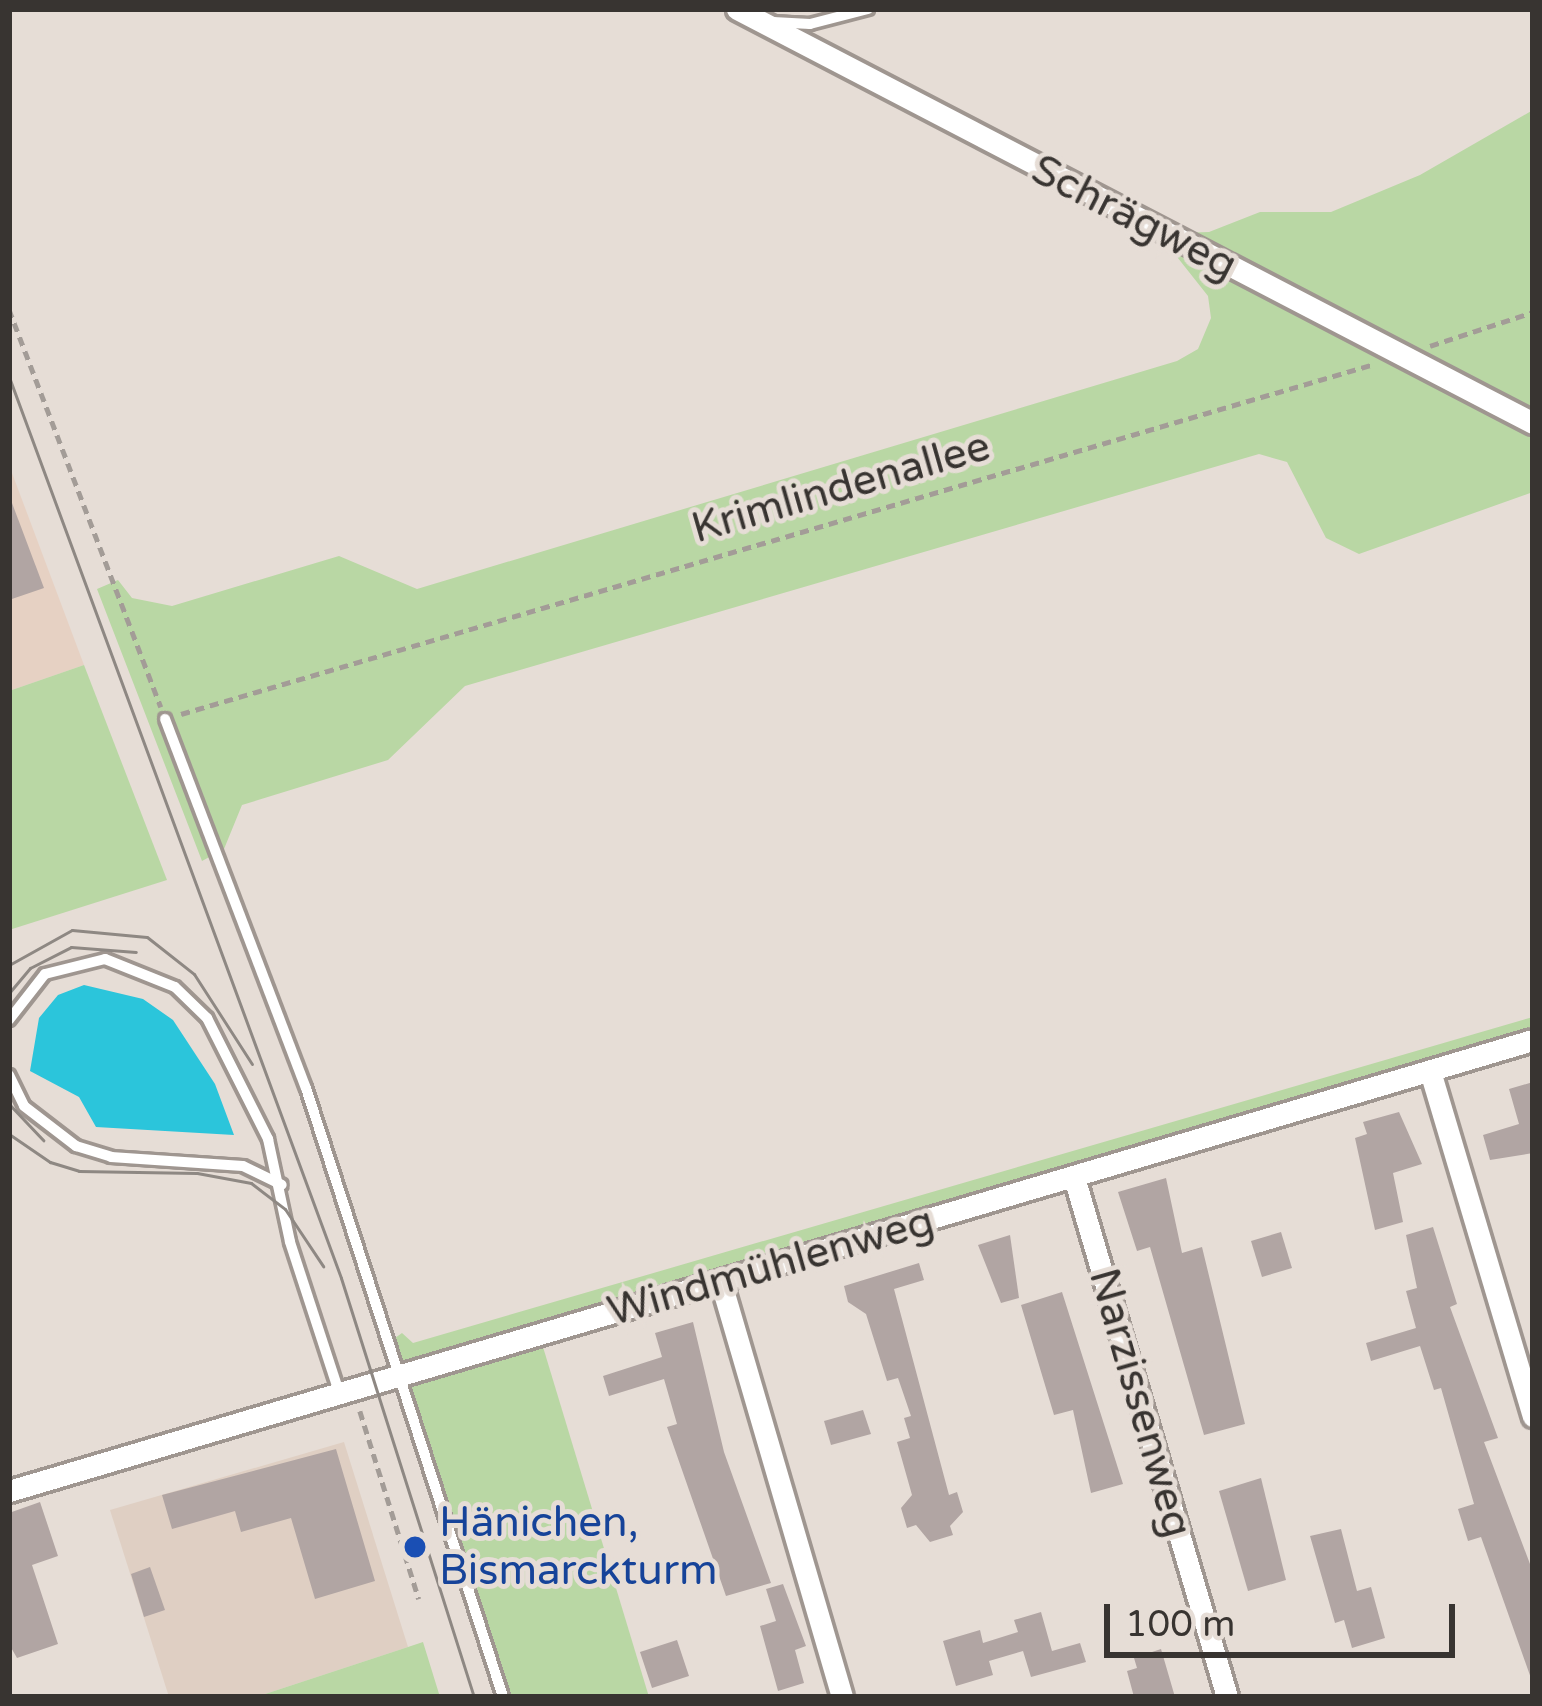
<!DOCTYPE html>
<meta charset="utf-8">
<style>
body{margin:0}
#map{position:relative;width:1542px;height:1706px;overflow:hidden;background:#e6ddd6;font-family:"Varela Round",sans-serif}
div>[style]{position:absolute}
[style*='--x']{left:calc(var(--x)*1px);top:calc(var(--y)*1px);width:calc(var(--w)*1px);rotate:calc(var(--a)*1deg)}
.commercial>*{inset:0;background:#e6d1c3}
.built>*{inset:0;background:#dfcfc3}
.green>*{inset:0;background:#b9d7a4}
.water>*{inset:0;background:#2bc5db}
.building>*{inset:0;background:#b1a5a3}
.path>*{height:4.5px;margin-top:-2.25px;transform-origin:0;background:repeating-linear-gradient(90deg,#a39c97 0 9px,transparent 0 15px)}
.roads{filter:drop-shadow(3px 0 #9f9690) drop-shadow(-3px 0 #9f9690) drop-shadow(0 3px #9f9690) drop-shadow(0 -3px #9f9690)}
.lane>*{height:10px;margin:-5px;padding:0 5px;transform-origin:5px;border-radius:5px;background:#fff}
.street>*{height:21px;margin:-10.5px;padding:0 10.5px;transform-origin:10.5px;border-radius:10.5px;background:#fff}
.tram>*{height:3px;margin:-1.5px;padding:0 1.5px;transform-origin:1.5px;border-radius:1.5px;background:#8e8883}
.dots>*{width:33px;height:33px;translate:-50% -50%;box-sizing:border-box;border:6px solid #e6ddd6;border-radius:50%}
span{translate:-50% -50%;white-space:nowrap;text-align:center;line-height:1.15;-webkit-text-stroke:10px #e6ddd6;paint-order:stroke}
.street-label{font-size:42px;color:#383431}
.transit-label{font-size:42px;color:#164399}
.left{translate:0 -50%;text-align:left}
.frame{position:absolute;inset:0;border:12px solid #383431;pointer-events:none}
.scale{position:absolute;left:1104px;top:1604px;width:351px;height:54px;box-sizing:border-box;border:6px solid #383431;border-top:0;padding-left:15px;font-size:36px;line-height:42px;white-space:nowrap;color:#383431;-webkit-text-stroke:9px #e6ddd6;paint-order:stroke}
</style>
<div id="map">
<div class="commercial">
<i style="clip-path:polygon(9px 465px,84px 665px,9px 691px)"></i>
</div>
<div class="built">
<i style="clip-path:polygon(344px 1442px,408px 1647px,256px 1697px,169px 1697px,110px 1510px)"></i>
</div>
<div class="green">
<i style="clip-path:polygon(1533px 110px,1533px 492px,1359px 554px,1326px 538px,1287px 462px,1259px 454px,465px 686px,388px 760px,242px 805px,224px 849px,202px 861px,97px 589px,118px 580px,132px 598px,172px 606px,339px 556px,417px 589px,1177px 361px,1198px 349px,1211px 318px,1208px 296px,1166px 243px,1181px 233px,1209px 232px,1260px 212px,1331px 212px,1420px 175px)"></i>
<i style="clip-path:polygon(84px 665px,167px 880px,9px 930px,9px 691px)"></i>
<i style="clip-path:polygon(1533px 1017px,1533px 1029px,406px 1365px,400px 1356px,395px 1338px,402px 1333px,413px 1343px)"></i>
<i style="clip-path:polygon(543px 1347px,649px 1697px,507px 1697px,405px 1388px)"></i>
<i style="clip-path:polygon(423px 1642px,440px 1697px,256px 1697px,408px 1647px)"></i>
</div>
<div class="water">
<i style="clip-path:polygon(84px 985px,143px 999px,173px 1020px,215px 1084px,234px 1135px,96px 1127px,79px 1097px,30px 1071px,39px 1018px,58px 995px)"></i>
</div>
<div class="building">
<i style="clip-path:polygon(9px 495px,44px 588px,9px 600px)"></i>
<i style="clip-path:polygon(1533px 1082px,1533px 1153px,1490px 1160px,1483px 1135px,1519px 1124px,1509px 1089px)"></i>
<i style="clip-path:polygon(1399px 1112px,1422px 1164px,1393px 1173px,1403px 1222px,1375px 1230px,1355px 1138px,1367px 1134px,1363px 1122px)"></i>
<i style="clip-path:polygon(1166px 1178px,1182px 1253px,1202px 1247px,1245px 1424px,1204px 1435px,1150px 1247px,1137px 1251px,1118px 1192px)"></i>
<i style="clip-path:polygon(1433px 1227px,1457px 1304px,1450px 1307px,1498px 1438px,1484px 1442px,1533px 1572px,1533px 1684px,1481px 1537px,1468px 1541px,1458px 1509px,1474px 1504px,1441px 1388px,1434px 1390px,1420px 1346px,1371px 1361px,1366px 1343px,1416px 1328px,1406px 1291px,1417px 1288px,1406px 1235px)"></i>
<i style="clip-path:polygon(1281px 1232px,1292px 1268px,1262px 1277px,1251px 1241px)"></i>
<i style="clip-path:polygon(1010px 1235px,1019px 1298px,1001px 1303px,978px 1245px)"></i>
<i style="clip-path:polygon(919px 1263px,924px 1280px,894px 1289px,949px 1495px,957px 1492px,963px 1512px,950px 1526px,953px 1535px,930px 1542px,916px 1525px,907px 1528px,901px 1508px,912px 1495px,897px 1442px,910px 1438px,904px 1418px,911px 1416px,898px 1378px,887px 1381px,866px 1314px,848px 1302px,844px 1286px)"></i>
<i style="clip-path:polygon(1062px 1292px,1123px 1484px,1091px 1493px,1073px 1410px,1054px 1415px,1021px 1305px)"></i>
<i style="clip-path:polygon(693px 1322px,724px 1452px,771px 1583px,726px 1596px,667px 1427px,677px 1424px,664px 1379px,609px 1396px,603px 1376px,662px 1357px,655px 1333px)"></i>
<i style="clip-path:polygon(863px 1410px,871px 1434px,831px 1445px,824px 1421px)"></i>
<i style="clip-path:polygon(336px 1449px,375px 1581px,315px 1599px,291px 1518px,241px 1532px,235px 1511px,172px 1529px,162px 1495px)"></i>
<i style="clip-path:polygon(1261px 1478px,1286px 1580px,1248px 1591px,1219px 1491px)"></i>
<i style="clip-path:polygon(40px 1502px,58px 1556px,32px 1565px,58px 1644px,17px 1658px,9px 1644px,9px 1513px)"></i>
<i style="clip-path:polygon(1341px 1529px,1357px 1591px,1371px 1587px,1385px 1638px,1352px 1648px,1344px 1620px,1335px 1623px,1310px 1536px)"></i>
<i style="clip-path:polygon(150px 1567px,165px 1610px,144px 1617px,131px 1574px)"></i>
<i style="clip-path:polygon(783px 1584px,806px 1646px,795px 1650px,804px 1683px,778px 1691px,760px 1626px,776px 1621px,766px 1589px)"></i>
<i style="clip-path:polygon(1041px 1612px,1052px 1651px,1080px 1643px,1086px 1662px,1031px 1677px,1023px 1651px,989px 1661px,993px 1675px,956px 1686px,943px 1641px,980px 1630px,983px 1643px,1018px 1632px,1014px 1620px)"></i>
<i style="clip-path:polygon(677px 1640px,689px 1676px,652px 1688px,640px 1652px)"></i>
<i style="clip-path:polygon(1161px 1649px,1175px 1697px,1134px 1697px,1127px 1671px,1137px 1668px,1134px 1658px)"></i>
</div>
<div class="path">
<i style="--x:9;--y:309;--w:426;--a:69.1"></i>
<i style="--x:1430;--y:346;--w:108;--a:-18.3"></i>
<i style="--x:181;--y:714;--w:1243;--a:-16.35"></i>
<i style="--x:360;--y:1411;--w:197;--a:72.6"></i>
</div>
<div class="roads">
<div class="lane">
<i style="--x:773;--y:22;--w:37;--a:3"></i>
<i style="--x:810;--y:24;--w:60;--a:-14.5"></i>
<i style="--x:165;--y:719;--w:395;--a:69.1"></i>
<i style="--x:306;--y:1088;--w:640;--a:72.07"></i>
<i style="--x:9;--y:1020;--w:58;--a:-52"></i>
<i style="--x:45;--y:974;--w:62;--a:-14"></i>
<i style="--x:105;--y:959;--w:75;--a:21.8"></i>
<i style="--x:175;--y:987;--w:45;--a:44.1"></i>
<i style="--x:207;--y:1018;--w:136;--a:63.2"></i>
<i style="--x:268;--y:1139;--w:105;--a:77.9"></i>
<i style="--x:290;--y:1242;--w:158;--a:71.9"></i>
<i style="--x:9;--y:1075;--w:34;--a:64"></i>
<i style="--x:24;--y:1106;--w:66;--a:37.6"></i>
<i style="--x:76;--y:1146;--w:37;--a:17"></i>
<i style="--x:111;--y:1157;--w:132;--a:3.9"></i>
<i style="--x:243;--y:1166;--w:43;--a:26"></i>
</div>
<div class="street">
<i style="--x:737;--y:9;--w:897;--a:27.48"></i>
<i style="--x:1430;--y:1071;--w:360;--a:73.4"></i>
<i style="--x:1074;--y:1177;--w:542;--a:73.6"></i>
<i style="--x:721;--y:1283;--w:431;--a:73.7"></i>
<i style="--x:9;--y:1491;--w:1589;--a:-16.49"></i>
</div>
</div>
<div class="tram">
<i style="--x:9;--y:377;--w:960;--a:69.77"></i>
<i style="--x:341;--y:1278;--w:440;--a:72.4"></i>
<i style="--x:9;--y:965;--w:72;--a:-29.1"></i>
<i style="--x:72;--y:930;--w:75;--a:5.3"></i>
<i style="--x:147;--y:937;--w:60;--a:38.2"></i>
<i style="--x:194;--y:974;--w:107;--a:57.2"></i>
<i style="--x:9;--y:993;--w:33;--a:-50"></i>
<i style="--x:30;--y:968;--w:46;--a:-27.1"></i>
<i style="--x:71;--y:947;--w:65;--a:4.4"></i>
<i style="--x:9;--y:1104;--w:50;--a:46.6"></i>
<i style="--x:9;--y:1134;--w:50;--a:34.3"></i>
<i style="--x:50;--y:1162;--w:30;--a:17"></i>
<i style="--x:79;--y:1171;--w:118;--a:1"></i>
<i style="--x:197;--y:1173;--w:55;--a:10.5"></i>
<i style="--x:251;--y:1183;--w:43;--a:37.4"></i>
<i style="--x:285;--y:1209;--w:69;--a:56.3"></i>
</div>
<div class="dots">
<i style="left:415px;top:1547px;background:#1a4fb4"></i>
</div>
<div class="street-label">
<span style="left:1134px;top:218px;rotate:27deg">Schrägweg</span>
<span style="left:841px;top:488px;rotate:-16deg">Krimlindenallee</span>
<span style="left:771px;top:1267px;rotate:-16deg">Windmühlenweg</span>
<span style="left:1140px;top:1403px;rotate:74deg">Narzissenweg</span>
</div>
<div class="transit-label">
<span class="left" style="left:439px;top:1547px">Hänichen,<br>Bismarckturm</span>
</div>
<div class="frame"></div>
<div class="scale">100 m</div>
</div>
